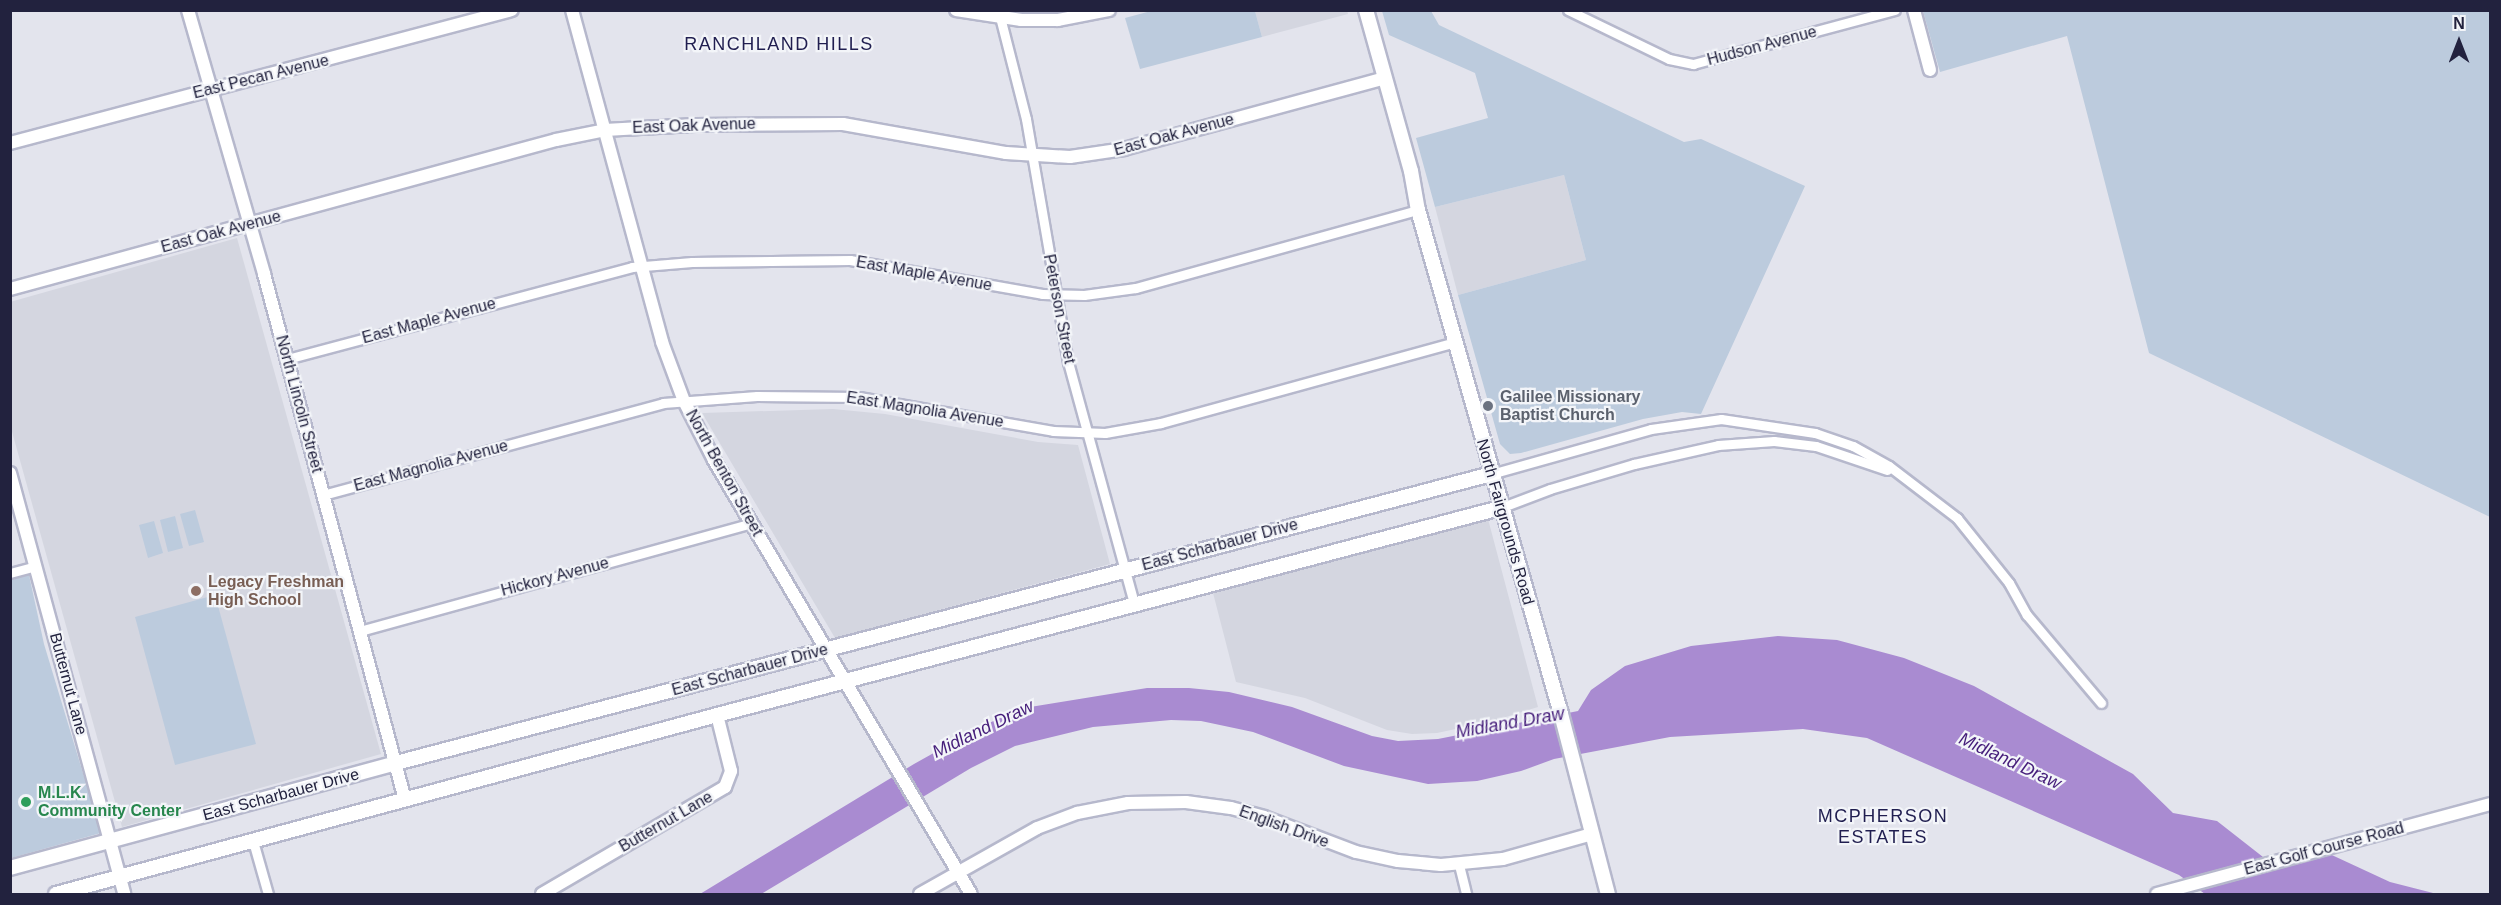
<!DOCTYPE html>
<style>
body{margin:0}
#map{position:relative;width:2501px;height:905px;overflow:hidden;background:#e3e4ed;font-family:Helvetica,sans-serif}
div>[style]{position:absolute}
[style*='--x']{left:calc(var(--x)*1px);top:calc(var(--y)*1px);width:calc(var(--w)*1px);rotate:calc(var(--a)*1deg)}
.built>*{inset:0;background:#d4d6e0}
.green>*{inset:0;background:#bccbdd}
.water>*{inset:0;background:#a98bd1}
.roads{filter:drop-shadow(2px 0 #b6b8cc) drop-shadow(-2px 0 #b6b8cc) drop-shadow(0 2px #b6b8cc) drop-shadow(0 -2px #b6b8cc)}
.minor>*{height:9px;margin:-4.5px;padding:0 4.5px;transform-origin:4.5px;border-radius:4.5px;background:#fff}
.tertiary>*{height:12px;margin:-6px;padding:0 6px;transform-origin:6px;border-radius:6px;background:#fff}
.secondary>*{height:14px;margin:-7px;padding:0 7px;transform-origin:7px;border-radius:7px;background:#fff}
.dots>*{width:16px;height:16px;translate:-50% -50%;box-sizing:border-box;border:3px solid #f3f5f9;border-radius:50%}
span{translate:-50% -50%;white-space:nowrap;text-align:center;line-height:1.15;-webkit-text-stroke:4.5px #f3f5f9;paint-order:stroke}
.street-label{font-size:16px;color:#22223e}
.worship-label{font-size:16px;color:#5b616d;font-weight:700}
.left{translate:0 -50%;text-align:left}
.education-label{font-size:16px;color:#785e54;font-weight:700}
.leisure-label{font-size:16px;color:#27864d;font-weight:700}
.neighbourhood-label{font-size:18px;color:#201e50;letter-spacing:1.5px}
.water-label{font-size:18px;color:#451d7a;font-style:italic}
.frame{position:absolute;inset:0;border:12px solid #22223e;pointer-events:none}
.north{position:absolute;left:2429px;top:12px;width:60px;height:60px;-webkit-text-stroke:4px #f3f5f9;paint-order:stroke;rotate:0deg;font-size:16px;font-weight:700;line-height:24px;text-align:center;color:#22223e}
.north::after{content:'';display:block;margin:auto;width:21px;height:27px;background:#22223e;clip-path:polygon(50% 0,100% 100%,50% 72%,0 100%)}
</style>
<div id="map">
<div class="built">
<i style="clip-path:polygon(1347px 10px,1348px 14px,1262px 37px,1255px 11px)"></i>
<i style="clip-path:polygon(1564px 175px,1586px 260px,1458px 295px,1435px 207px)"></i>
<i style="clip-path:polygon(237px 238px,381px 754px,122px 827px,11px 428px,10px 302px)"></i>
<i style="clip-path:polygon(833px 409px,885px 414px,1038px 442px,1078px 445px,1110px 564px,835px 638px,702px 413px)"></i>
<i style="clip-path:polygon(1481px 517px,1488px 519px,1538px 707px,1493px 721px,1437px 733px,1412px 734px,1387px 730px,1305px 698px,1236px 682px,1212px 589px)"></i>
</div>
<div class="green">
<i style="clip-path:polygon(1151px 11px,1255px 11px,1262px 37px,1140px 69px,1125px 18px)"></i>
<i style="clip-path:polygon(1382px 11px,1431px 11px,1439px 25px,1684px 142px,1701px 139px,1805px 186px,1701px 414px,1682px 412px,1643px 419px,1521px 453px,1510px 454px,1500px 444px,1458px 295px,1586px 260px,1564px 175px,1435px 207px,1416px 138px,1488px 118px,1475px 73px,1389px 35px)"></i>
<i style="clip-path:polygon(1923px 11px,2490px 11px,2490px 517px,2149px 353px,2067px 36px,1940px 72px)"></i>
<i style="clip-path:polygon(195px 510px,204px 542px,189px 546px,180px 514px)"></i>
<i style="clip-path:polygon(175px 516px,183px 548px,168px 552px,160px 520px)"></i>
<i style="clip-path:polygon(154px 521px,163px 553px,148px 558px,139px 525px)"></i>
<i style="clip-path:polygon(29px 575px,44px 644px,101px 833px,11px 858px,11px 580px)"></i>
<i style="clip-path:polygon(215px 595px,256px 744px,175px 765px,135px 617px)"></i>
</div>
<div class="water">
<i style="clip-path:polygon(1778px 636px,1837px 640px,1904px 658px,1974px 686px,2133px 774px,2173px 813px,2217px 821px,2263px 857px,2321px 850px,2390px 882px,2437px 894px,2205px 894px,2179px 875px,1867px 738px,1803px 729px,1670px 737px,1554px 759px,1521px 771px,1477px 781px,1428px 784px,1344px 766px,1253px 732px,1201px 721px,1171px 720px,1093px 727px,1015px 746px,971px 768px,761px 894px,700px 894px,914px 764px,982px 726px,1024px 708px,1147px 688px,1189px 688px,1229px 692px,1292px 707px,1372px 736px,1398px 741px,1438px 739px,1578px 711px,1591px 690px,1625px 666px,1691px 646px)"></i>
</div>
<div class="roads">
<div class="minor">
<i style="--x:1568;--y:10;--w:112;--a:25.9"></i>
<i style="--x:1669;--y:59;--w:25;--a:12"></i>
<i style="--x:1693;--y:64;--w:209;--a:-15"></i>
<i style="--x:999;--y:13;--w:109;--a:75.7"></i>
<i style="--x:1026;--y:119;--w:247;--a:80.2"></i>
<i style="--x:1068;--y:362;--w:251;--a:74.7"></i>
<i style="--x:287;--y:359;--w:357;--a:-14.9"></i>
<i style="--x:632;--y:267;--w:60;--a:-4.8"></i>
<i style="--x:692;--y:262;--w:158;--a:-0.7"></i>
<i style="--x:850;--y:260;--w:195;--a:10"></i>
<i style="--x:1042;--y:294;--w:42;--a:1.4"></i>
<i style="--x:1084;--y:295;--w:52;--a:-7.7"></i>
<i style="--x:1136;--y:288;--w:293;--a:-15.5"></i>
<i style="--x:1491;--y:474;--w:166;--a:-15.7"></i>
<i style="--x:1651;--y:429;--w:71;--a:-8.1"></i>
<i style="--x:1721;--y:419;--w:95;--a:8.5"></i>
<i style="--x:1815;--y:433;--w:40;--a:18.9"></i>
<i style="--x:1853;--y:446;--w:41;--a:29.1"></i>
<i style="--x:1889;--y:466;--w:86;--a:37.4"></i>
<i style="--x:1957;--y:518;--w:83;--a:51.3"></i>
<i style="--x:2009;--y:583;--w:37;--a:61"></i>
<i style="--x:2027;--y:615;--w:115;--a:49.9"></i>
<i style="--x:323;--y:495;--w:352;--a:-15.1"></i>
<i style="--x:663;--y:403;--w:94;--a:-4.3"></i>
<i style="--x:757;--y:396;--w:102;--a:0.6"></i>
<i style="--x:859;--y:397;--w:197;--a:9.9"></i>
<i style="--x:1053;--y:431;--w:52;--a:2.2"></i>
<i style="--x:1105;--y:433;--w:57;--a:-10.1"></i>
<i style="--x:1161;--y:423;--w:305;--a:-15.4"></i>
<i style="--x:1500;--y:508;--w:53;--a:-20.8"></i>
<i style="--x:1550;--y:489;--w:88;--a:-16.6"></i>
<i style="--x:1634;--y:464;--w:86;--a:-12.7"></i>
<i style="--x:1718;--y:445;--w:56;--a:-4.1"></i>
<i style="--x:1774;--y:441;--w:42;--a:6.8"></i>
<i style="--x:1816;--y:446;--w:75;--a:18.7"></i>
<i style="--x:10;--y:573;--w:27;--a:-15"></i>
<i style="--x:360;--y:631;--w:406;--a:-15.4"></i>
<i style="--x:253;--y:841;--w:55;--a:74.2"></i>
<i style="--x:1459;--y:865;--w:30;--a:76"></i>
</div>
<div class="tertiary">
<i style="--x:188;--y:10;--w:275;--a:73.9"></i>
<i style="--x:264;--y:274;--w:545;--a:74.99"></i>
<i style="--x:572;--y:10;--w:344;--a:74.8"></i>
<i style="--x:662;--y:342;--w:63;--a:69.6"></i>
<i style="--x:684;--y:401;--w:66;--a:63"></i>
<i style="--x:714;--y:460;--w:504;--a:59.37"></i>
<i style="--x:956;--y:10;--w:66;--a:8.7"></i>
<i style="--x:1021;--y:20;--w:37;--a:0"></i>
<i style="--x:1058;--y:20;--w:52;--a:-11.1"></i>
<i style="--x:1914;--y:10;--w:62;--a:75.1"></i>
<i style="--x:10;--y:143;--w:519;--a:-14.84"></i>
<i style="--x:10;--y:289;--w:566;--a:-15.26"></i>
<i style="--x:556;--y:140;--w:50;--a:-11.5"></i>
<i style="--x:605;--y:130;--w:90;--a:-3.2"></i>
<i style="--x:695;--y:125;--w:148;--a:-0.4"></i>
<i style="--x:843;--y:124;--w:166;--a:10.1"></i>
<i style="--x:1006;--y:153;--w:64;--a:3.6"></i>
<i style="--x:1070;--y:157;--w:55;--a:-8.4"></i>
<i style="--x:1124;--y:149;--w:270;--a:-15.2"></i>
<i style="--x:10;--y:473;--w:436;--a:74.8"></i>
<i style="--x:542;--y:894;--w:212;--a:-30.3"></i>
<i style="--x:725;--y:787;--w:17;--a:-69"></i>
<i style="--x:731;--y:771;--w:58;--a:-104"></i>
<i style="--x:920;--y:894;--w:134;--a:-29.4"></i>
<i style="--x:1037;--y:828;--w:43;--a:-20.6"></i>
<i style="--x:1077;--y:813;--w:52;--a:-11.1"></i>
<i style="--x:1128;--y:803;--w:58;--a:-1"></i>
<i style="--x:1186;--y:802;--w:45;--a:7.6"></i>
<i style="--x:1231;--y:808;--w:34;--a:15"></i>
<i style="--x:1264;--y:817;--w:98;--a:20.8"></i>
<i style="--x:1356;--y:852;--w:43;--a:12.1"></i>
<i style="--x:1398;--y:861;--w:43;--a:5.3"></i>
<i style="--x:1441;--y:865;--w:62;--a:-5.5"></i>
<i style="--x:1503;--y:859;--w:92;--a:-15.7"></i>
<i style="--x:2157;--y:894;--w:345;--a:-15.1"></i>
</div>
<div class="secondary">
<i style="--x:1366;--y:10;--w:167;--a:74.4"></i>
<i style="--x:1411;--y:171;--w:40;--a:80"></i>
<i style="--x:1418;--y:210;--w:524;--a:74.16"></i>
<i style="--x:1561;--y:714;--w:186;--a:75.4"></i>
<i style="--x:10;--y:868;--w:400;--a:-15.2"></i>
<i style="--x:396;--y:763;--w:1132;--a:-14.78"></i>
<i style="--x:56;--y:894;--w:685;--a:-15.15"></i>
<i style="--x:717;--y:715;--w:810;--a:-14.81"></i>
</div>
</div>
<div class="dots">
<i style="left:1488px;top:406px;background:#6b7280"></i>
<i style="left:196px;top:591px;background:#8d6e63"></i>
<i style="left:26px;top:802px;background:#2e9e5b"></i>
</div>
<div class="street-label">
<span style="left:1762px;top:46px;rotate:-15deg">Hudson Avenue</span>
<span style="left:261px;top:77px;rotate:-14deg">East Pecan Avenue</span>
<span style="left:694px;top:126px;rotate:-2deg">East Oak Avenue</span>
<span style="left:1174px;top:135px;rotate:-15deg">East Oak Avenue</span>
<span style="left:221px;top:232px;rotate:-15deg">East Oak Avenue</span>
<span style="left:924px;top:274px;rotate:10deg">East Maple Avenue</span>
<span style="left:1059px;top:309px;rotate:79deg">Peterson Street</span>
<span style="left:429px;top:321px;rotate:-15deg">East Maple Avenue</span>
<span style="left:299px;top:404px;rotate:75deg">North Lincoln Street</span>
<span style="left:925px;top:410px;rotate:9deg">East Magnolia Avenue</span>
<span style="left:431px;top:466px;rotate:-15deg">East Magnolia Avenue</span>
<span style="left:724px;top:473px;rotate:61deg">North Benton Street</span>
<span style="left:1505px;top:522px;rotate:74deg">North Fairgrounds Road</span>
<span style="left:1220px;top:545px;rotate:-15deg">East Scharbauer Drive</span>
<span style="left:555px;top:577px;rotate:-15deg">Hickory Avenue</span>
<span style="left:750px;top:670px;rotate:-15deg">East Scharbauer Drive</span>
<span style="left:68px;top:684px;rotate:75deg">Butternut Lane</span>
<span style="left:281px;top:795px;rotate:-15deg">East Scharbauer Drive</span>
<span style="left:666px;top:822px;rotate:-30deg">Butternut Lane</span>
<span style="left:1284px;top:827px;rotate:20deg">English Drive</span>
<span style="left:2324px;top:849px;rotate:-15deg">East Golf Course Road</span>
</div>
<div class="worship-label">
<span class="left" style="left:1500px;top:406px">Galilee Missionary<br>Baptist Church</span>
</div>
<div class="education-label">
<span class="left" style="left:208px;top:591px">Legacy Freshman<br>High School</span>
</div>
<div class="leisure-label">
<span class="left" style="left:38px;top:802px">M.L.K.<br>Community Center</span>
</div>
<div class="neighbourhood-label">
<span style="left:779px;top:44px">RANCHLAND HILLS</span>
<span style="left:1883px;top:827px">MCPHERSON<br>ESTATES</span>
</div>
<div class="water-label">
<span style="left:1510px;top:723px;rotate:-10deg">Midland Draw</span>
<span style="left:983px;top:729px;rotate:-26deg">Midland Draw</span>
<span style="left:2010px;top:761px;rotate:25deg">Midland Draw</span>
</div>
<div class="frame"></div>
<div class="north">N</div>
</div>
